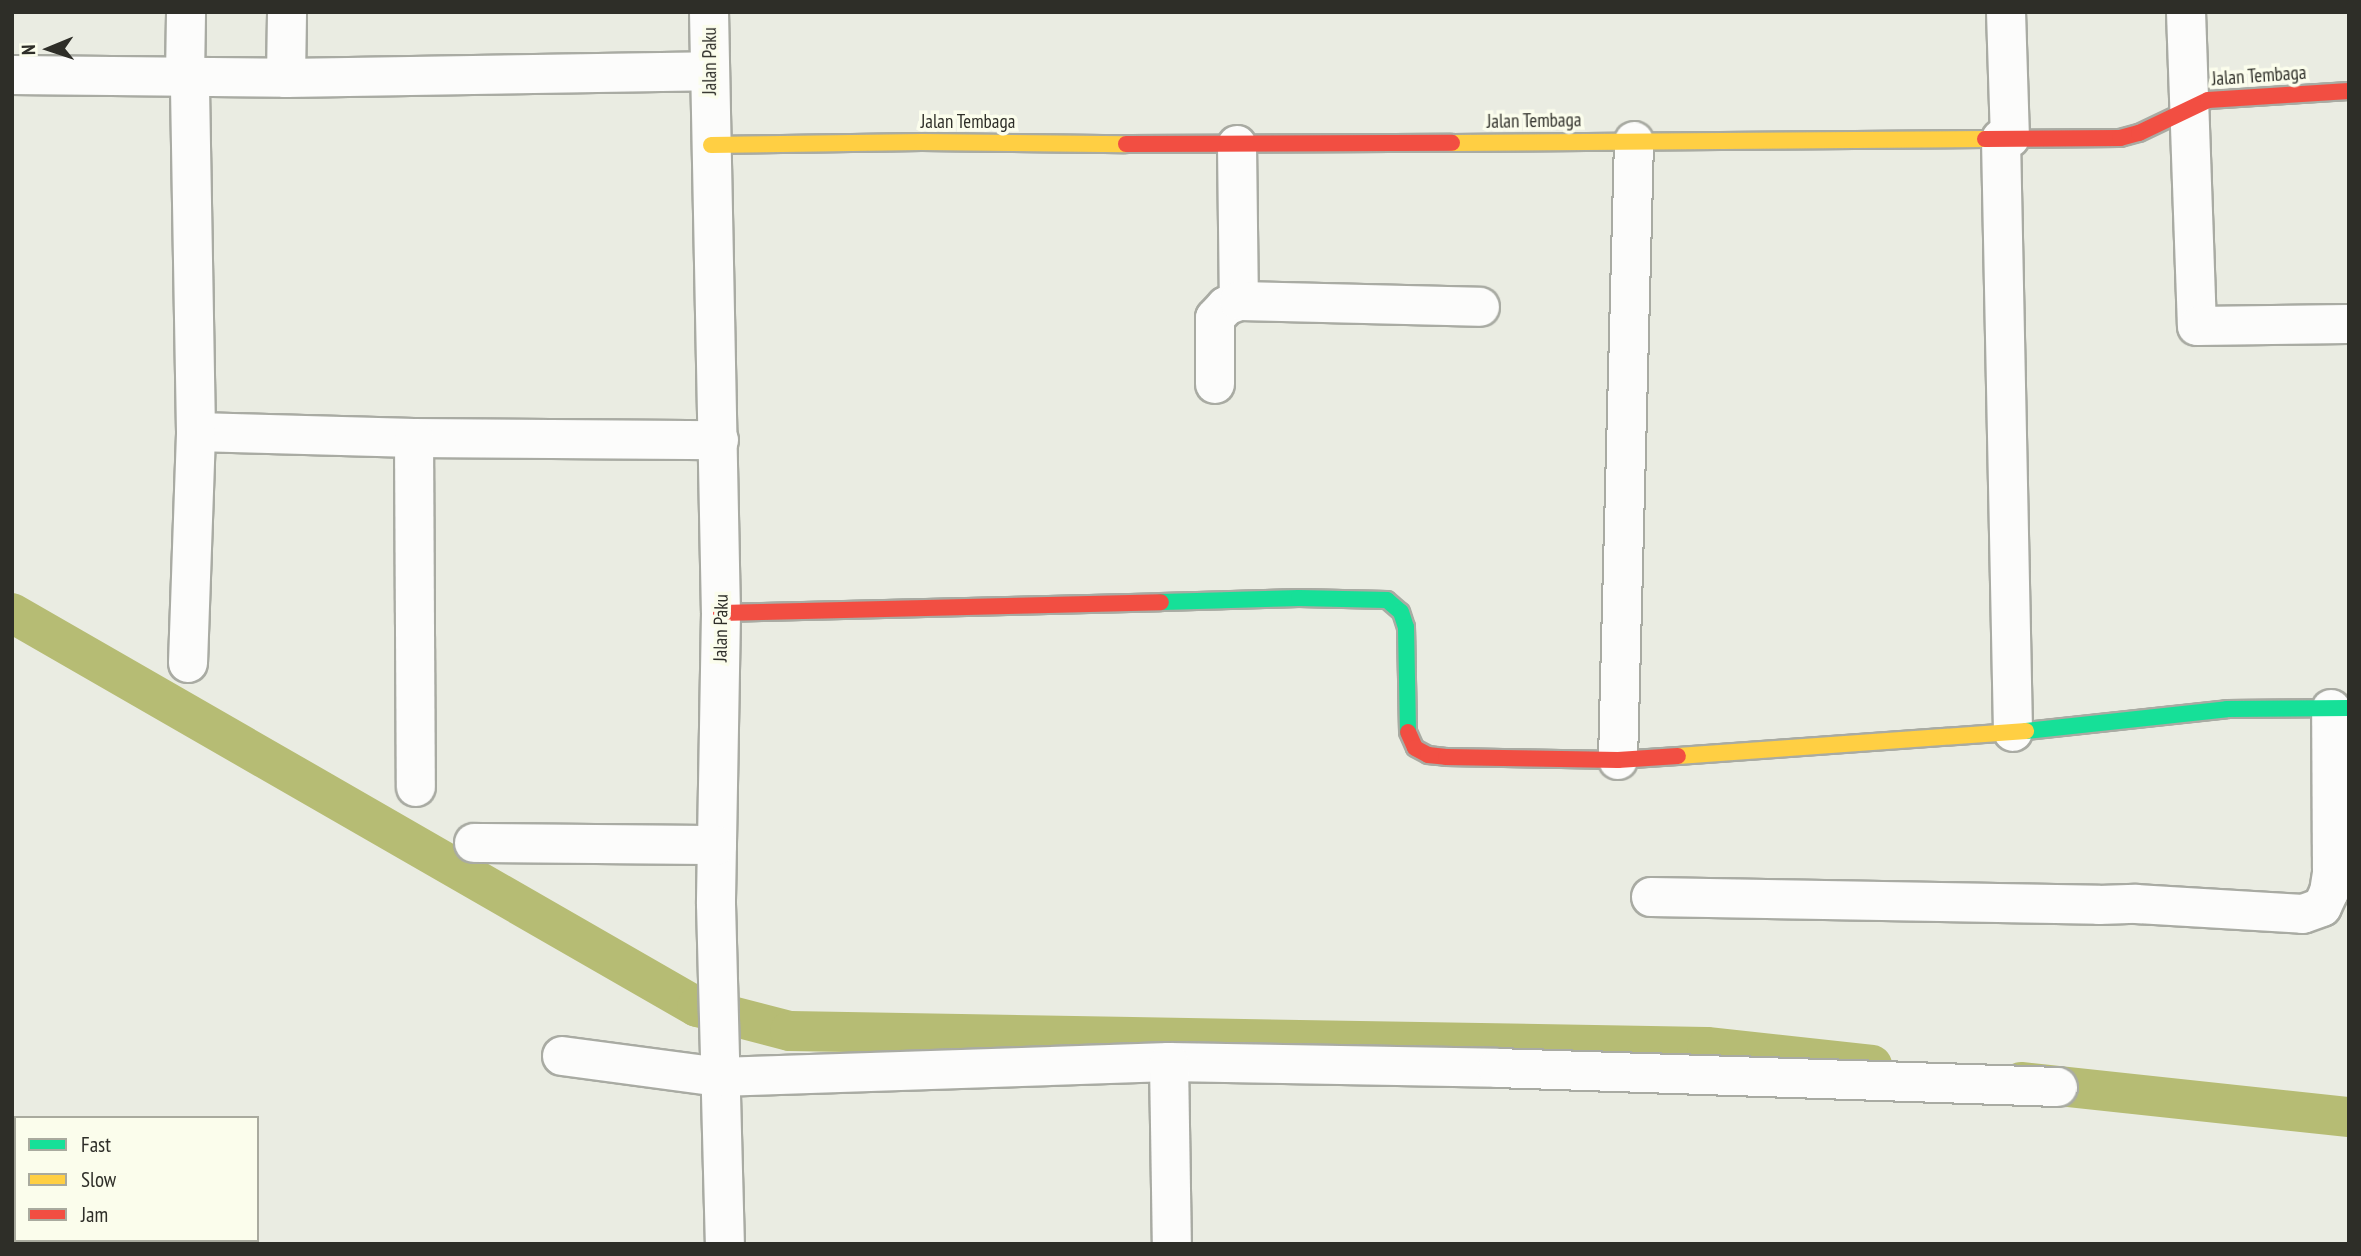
<!DOCTYPE html>
<style>
body{margin:0}
#map{position:relative;width:2361px;height:1256px;overflow:hidden;background:#eaece2;font-family:"PT Sans Narrow",sans-serif}
div>[style]{position:absolute}
[style*='--x']{left:calc(var(--x)*1px);top:calc(var(--y)*1px);width:calc(var(--w)*1px);rotate:calc(var(--a)*1deg)}
.canal>*{height:40px;margin:-20px;padding:0 20px;transform-origin:20px;border-radius:20px;background:#b6bc74}
.roads{filter:drop-shadow(2px 0 #a9aba3) drop-shadow(-2px 0 #a9aba3) drop-shadow(0 2px #a9aba3) drop-shadow(0 -2px #a9aba3)}
.street>*{height:38px;margin:-19px;padding:0 19px;transform-origin:19px;border-radius:19px;background:#fcfcfb}
.fast>*{height:16px;margin:-8px;padding:0 8px;transform-origin:8px;border-radius:8px;background:#16e098}
.slow>*{height:16px;margin:-8px;padding:0 8px;transform-origin:8px;border-radius:8px;background:#ffcf43}
.jam>*{height:16px;margin:-8px;padding:0 8px;transform-origin:8px;border-radius:8px;background:#f24e42}
span{translate:-50% -50%;white-space:nowrap;text-align:center;line-height:1.15;-webkit-text-stroke:7px #fbfdec;paint-order:stroke}
.street-label{font-size:19px;color:#2e2e28}
.frame{position:absolute;inset:0;border:14px solid #2e2e28;pointer-events:none}
.legend{position:absolute;left:14px;top:1116px;width:245px;height:126px;box-sizing:border-box;background:#fbfdec;border:2px solid #a9aa9e;margin:0;padding:9px 12px;list-style:none;font-size:21px;color:#2e2e28}
.legend li{display:flex;align-items:center;gap:14px;height:35px}
.legend b{width:35px;border:2px solid #a9aa9e}
.north{position:absolute;left:14px;top:14px;width:70px;height:70px;-webkit-text-stroke:5px #fbfdec;paint-order:stroke;rotate:268deg;font-size:19px;font-weight:700;line-height:28px;text-align:center;color:#2e2e28}
.north::after{content:'';display:block;margin:auto;width:24px;height:32px;background:#2e2e28;clip-path:polygon(50% 0,100% 100%,50% 72%,0 100%)}
</style>
<div id="map">
<div class="canal">
<i style="--x:12;--y:613;--w:790;--a:29.91"></i>
<i style="--x:697;--y:1007;--w:96;--a:14.5"></i>
<i style="--x:790;--y:1031;--w:917;--a:1"></i>
<i style="--x:1707;--y:1047;--w:166;--a:6.2"></i>
<i style="--x:2021;--y:1082;--w:330;--a:6.1"></i>
</div>
<div class="roads">
<div class="street">
<i style="--x:709;--y:12;--w:601;--a:88.86"></i>
<i style="--x:721;--y:613;--w:291;--a:91"></i>
<i style="--x:716;--y:904;--w:340;--a:88.5"></i>
<i style="--x:2006;--y:12;--w:126;--a:88.2"></i>
<i style="--x:2186;--y:12;--w:314;--a:88"></i>
<i style="--x:2197;--y:326;--w:152;--a:-0.8"></i>
<i style="--x:12;--y:75;--w:274;--a:0.6"></i>
<i style="--x:286;--y:78;--w:423;--a:-0.9"></i>
<i style="--x:185;--y:78;--w:66;--a:-89.1"></i>
<i style="--x:286;--y:78;--w:66;--a:-89.1"></i>
<i style="--x:2001;--y:139;--w:593;--a:88.84"></i>
<i style="--x:1237;--y:145;--w:156;--a:89.3"></i>
<i style="--x:1215;--y:384;--w:66;--a:-90"></i>
<i style="--x:1215;--y:318;--w:16;--a:-47"></i>
<i style="--x:1226;--y:306;--w:14;--a:-21"></i>
<i style="--x:1239;--y:301;--w:241;--a:1.4"></i>
<i style="--x:196;--y:432;--w:218;--a:1.6"></i>
<i style="--x:414;--y:438;--w:305;--a:0.4"></i>
<i style="--x:414;--y:438;--w:349;--a:89.7"></i>
<i style="--x:188;--y:663;--w:231;--a:-88"></i>
<i style="--x:196;--y:432;--w:355;--a:-91"></i>
<i style="--x:1618;--y:760;--w:619;--a:-88.52"></i>
<i style="--x:474;--y:843;--w:243;--a:0.5"></i>
<i style="--x:1651;--y:897;--w:448;--a:1"></i>
<i style="--x:2099;--y:905;--w:37;--a:-2"></i>
<i style="--x:2136;--y:904;--w:167;--a:3.4"></i>
<i style="--x:2303;--y:914;--w:20;--a:-20"></i>
<i style="--x:2322;--y:907;--w:17;--a:-65"></i>
<i style="--x:2329;--y:892;--w:18;--a:-81"></i>
<i style="--x:2332;--y:874;--w:165;--a:-90.3"></i>
<i style="--x:562;--y:1056;--w:158;--a:7.6"></i>
<i style="--x:719;--y:1077;--w:450;--a:-1.9"></i>
<i style="--x:1169;--y:1062;--w:328;--a:1"></i>
<i style="--x:1497;--y:1068;--w:561;--a:1.94"></i>
<i style="--x:1169;--y:1062;--w:182;--a:89.1"></i>
</div>
<div class="fast">
<i style="--x:1161;--y:602;--w:138;--a:-1.7"></i>
<i style="--x:1299;--y:598;--w:88;--a:1.3"></i>
<i style="--x:1387;--y:600;--w:18;--a:41"></i>
<i style="--x:1401;--y:612;--w:16;--a:72"></i>
<i style="--x:1406;--y:627;--w:105;--a:88.9"></i>
<i style="--x:2026;--y:731;--w:202;--a:-6.2"></i>
<i style="--x:2227;--y:709;--w:122;--a:-0.5"></i>
</div>
<div class="slow">
<i style="--x:1452;--y:143;--w:533;--a:-0.43"></i>
<i style="--x:711;--y:145;--w:211;--a:-0.8"></i>
<i style="--x:922;--y:142;--w:204;--a:0.6"></i>
<i style="--x:1678;--y:756;--w:349;--a:-4.1"></i>
</div>
<div class="jam">
<i style="--x:1985;--y:139;--w:135;--a:-0.4"></i>
<i style="--x:2120;--y:138;--w:20;--a:-15"></i>
<i style="--x:2139;--y:133;--w:76;--a:-25.6"></i>
<i style="--x:2208;--y:100;--w:141;--a:-3.7"></i>
<i style="--x:1126;--y:144;--w:326;--a:-0.2"></i>
<i style="--x:721;--y:613;--w:440;--a:-1.4"></i>
<i style="--x:1408;--y:732;--w:17;--a:66"></i>
<i style="--x:1415;--y:748;--w:15;--a:28"></i>
<i style="--x:1428;--y:755;--w:18;--a:6"></i>
<i style="--x:1446;--y:757;--w:172;--a:1"></i>
<i style="--x:1618;--y:760;--w:60;--a:-3.8"></i>
</div>
</div>
<div class="street-label">
<span style="left:710px;top:61px;rotate:-90deg">Jalan Paku</span>
<span style="left:2259px;top:76px;rotate:-4deg">Jalan Tembaga</span>
<span style="left:1534px;top:121px;rotate:-1deg">Jalan Tembaga</span>
<span style="left:968px;top:122px">Jalan Tembaga</span>
<span style="left:721px;top:628px;rotate:-89deg">Jalan Paku</span>
</div>
<div class="frame"></div>
<ul class="legend">
<li><b style="height:9px;background:#16e098"></b>Fast</li>
<li><b style="height:9px;background:#ffcf43"></b>Slow</li>
<li><b style="height:9px;background:#f24e42"></b>Jam</li>
</ul>
<div class="north">N</div>
</div>
